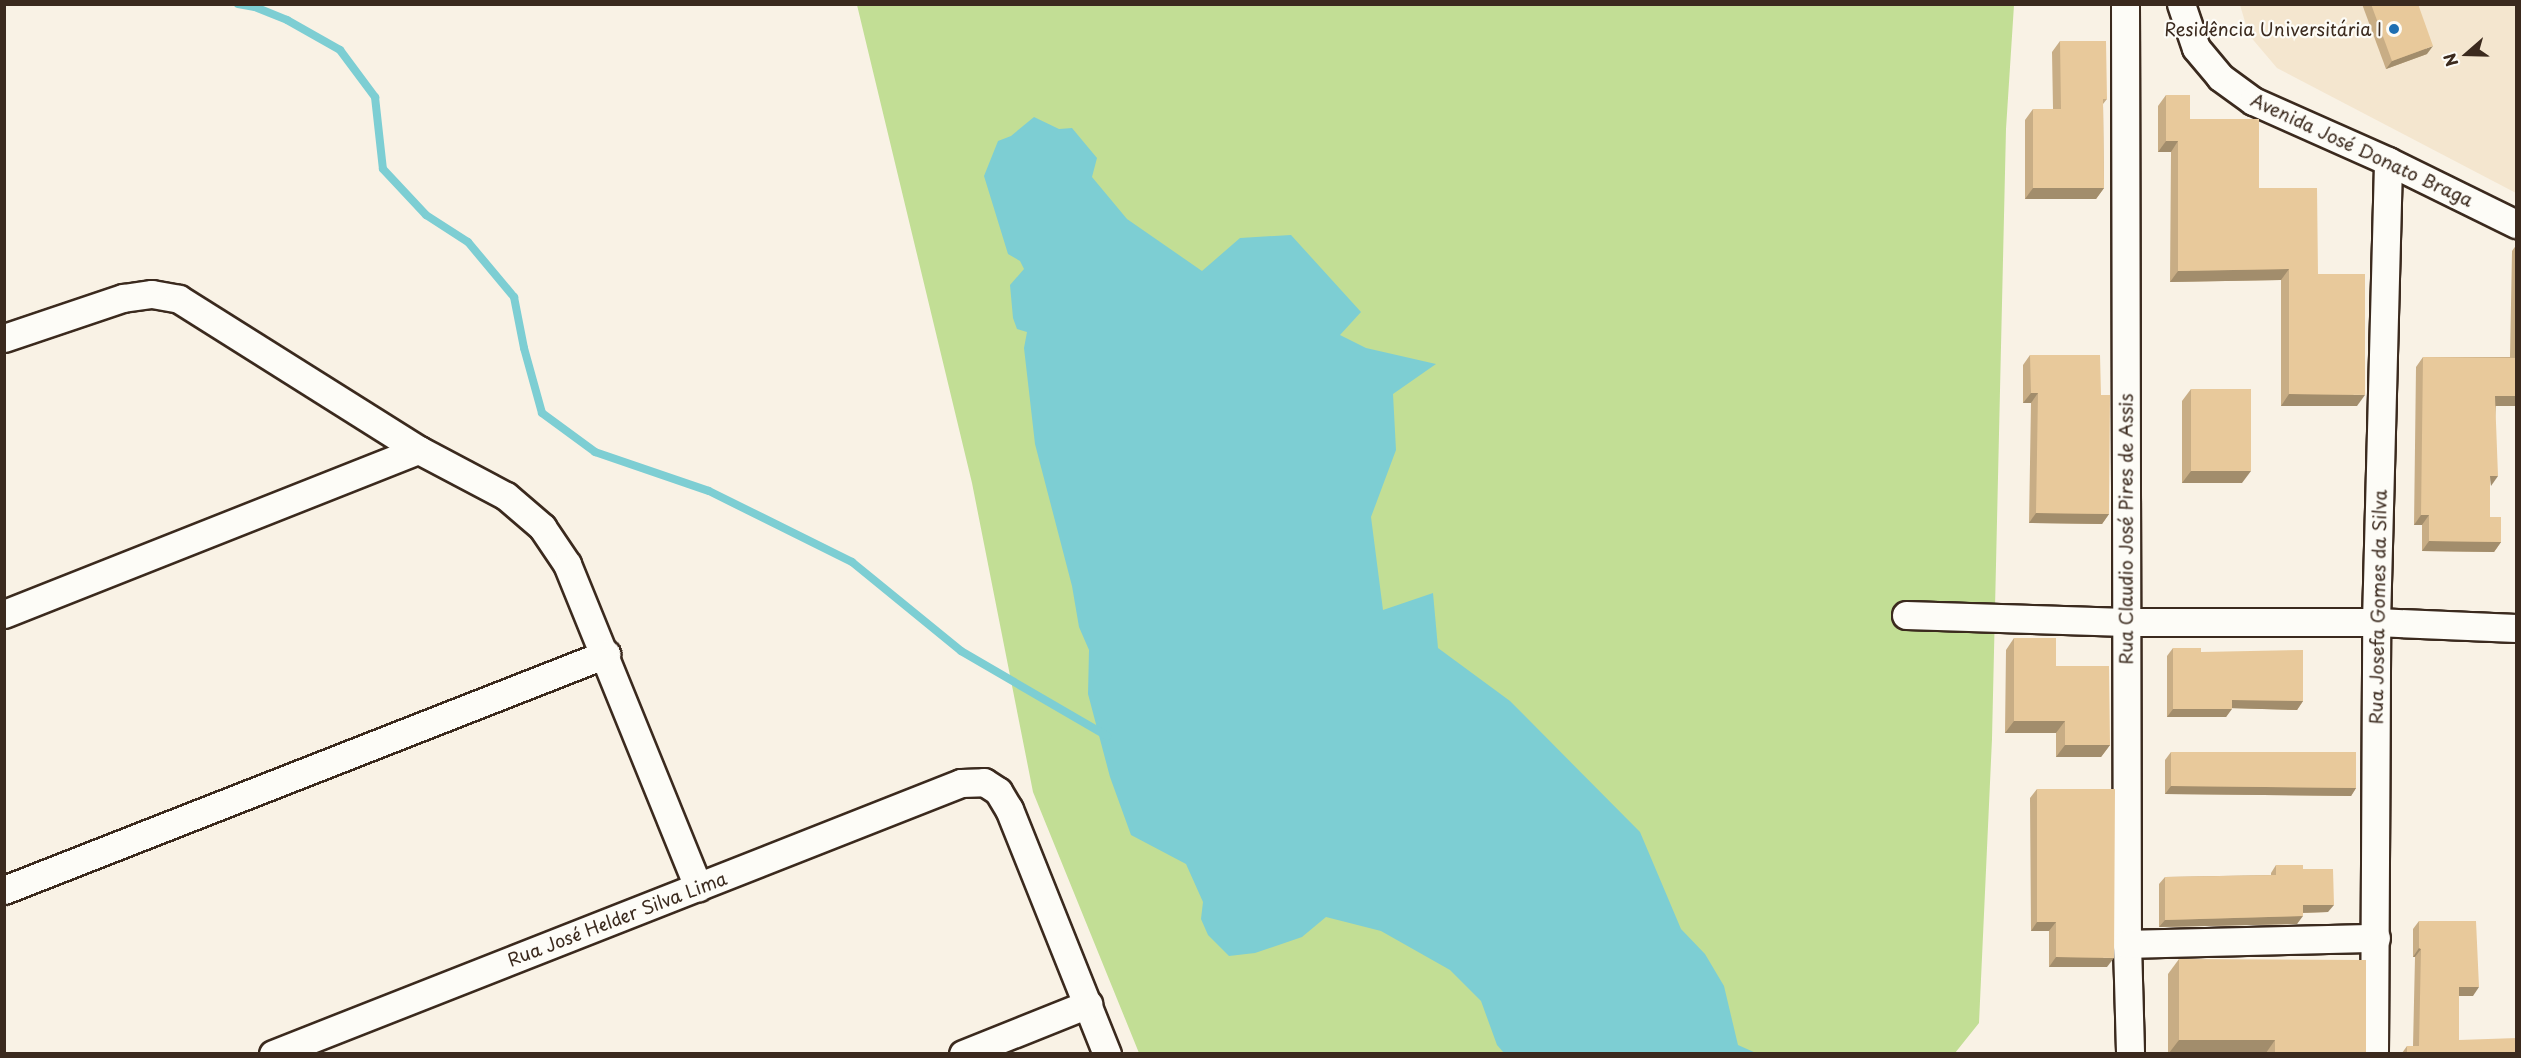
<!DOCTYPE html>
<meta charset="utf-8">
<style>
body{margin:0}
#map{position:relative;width:2521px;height:1058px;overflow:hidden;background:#f9f2e5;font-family:"Playpen Sans",sans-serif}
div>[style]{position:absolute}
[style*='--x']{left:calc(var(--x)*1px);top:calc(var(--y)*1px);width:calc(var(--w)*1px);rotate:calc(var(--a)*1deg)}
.built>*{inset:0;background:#f4e6cf}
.green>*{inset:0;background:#c2de95}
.water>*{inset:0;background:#7dced3}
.stream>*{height:8px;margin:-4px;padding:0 4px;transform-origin:4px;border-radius:4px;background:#7dced3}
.roads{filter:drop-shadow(2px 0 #3b2a1e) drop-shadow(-2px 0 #3b2a1e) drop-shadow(0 2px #3b2a1e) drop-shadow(0 -2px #3b2a1e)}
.street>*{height:27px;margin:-13.5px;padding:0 13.5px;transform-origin:13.5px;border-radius:13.5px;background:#fdfcf7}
.wall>*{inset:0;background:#c8ad85}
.shaded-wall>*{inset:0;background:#a28d6c}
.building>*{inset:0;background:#e8c99b}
.dots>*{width:16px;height:16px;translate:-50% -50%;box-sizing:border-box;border:3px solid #fdfcf7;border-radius:50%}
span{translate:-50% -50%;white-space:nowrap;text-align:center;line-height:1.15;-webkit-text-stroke:4.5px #fdfcf7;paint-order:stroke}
.poi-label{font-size:18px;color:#3b2a1e}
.right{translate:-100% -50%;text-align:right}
.street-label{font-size:18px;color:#3b2a1e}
.frame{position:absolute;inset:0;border:6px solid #3b2a1e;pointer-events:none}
.north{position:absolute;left:2437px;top:24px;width:60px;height:60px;-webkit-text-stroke:4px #fdfcf7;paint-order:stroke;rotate:250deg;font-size:16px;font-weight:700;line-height:24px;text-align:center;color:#3b2a1e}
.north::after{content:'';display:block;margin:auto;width:21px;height:27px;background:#3b2a1e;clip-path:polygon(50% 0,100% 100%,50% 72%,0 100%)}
</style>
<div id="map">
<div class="built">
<i style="clip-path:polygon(2240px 5px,2516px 5px,2516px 193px,2277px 68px,2249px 35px)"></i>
</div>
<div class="green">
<i style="clip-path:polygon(857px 5px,2014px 5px,2006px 129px,1992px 739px,1979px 1023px,1955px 1053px,1139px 1053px,1033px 792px,972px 483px)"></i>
</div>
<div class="water">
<i style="clip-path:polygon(1034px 117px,1059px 129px,1072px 128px,1097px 158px,1092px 177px,1127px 219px,1202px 271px,1240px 238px,1291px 235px,1361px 312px,1340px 335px,1366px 348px,1436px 364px,1393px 394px,1396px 450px,1371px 517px,1383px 610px,1433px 593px,1438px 648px,1510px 701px,1640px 832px,1681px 929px,1705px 954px,1724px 986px,1738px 1045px,1756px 1053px,1504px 1053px,1497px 1045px,1481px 1001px,1450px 970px,1381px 931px,1326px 917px,1302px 937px,1255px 953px,1229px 956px,1208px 935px,1201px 919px,1203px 902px,1186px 864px,1131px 835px,1110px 777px,1088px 694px,1089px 650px,1079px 627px,1072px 586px,1035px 444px,1024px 348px,1027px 332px,1017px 329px,1013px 318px,1010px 285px,1024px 269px,1020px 261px,1008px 254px,984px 176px,998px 141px,1011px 136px)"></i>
</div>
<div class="stream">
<i style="--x:238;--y:4;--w:17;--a:10"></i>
<i style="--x:255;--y:7;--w:35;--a:22"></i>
<i style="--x:287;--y:20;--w:61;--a:29.5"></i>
<i style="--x:340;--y:50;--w:59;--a:53.3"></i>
<i style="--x:375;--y:97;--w:72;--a:83.7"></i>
<i style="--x:383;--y:169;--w:63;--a:46.9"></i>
<i style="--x:426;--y:215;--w:50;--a:32.7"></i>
<i style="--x:468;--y:242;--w:72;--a:50.1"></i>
<i style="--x:514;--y:297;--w:52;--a:78.9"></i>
<i style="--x:524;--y:348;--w:67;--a:74.5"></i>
<i style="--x:542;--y:413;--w:66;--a:36.3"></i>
<i style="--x:595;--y:452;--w:120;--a:18.9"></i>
<i style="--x:709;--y:491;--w:160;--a:26.4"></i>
<i style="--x:852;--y:562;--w:141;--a:39.2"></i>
<i style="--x:961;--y:651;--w:169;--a:30.2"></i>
</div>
<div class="roads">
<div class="street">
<i style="--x:2125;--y:4;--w:940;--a:89.88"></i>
<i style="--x:2127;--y:944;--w:110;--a:88.4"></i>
<i style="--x:2181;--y:4;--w:46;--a:71.2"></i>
<i style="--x:2196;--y:48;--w:38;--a:50"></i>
<i style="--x:2220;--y:77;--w:41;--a:36"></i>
<i style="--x:2253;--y:101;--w:148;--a:24"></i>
<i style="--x:2388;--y:161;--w:143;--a:26.2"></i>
<i style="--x:4;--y:338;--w:126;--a:-18.6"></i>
<i style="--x:123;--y:298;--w:29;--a:-8"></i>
<i style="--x:152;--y:294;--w:27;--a:10"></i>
<i style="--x:179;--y:299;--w:284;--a:32.2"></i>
<i style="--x:419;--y:450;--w:98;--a:27.9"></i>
<i style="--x:506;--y:496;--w:48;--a:40.7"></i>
<i style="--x:542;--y:527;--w:45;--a:56"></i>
<i style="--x:567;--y:564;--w:349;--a:67.9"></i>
<i style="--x:4;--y:614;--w:446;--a:-21.6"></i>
<i style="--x:1906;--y:615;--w:220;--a:1.8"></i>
<i style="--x:2126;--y:622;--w:250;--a:0"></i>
<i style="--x:2376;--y:622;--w:140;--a:2.5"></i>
<i style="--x:4;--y:890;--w:647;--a:-21.41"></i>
<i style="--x:2127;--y:944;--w:249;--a:-1.4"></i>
<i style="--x:273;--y:1054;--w:739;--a:-21.5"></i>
<i style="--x:961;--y:783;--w:23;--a:-2"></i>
<i style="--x:984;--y:782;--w:17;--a:33"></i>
<i style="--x:998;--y:791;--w:21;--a:59"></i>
<i style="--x:1009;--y:809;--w:264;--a:68.2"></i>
<i style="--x:963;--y:1054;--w:135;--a:-21.8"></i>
<i style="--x:2374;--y:1054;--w:432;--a:-89.7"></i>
<i style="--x:2376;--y:622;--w:461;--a:-88.5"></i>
</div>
</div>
<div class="wall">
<i style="clip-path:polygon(2362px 4px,2418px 4px,2427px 54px,2386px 69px)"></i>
<i style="clip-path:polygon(2060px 41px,2107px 99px,2103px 104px,2104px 188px,2096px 199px,2025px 199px,2025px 120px,2033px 109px,2053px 109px,2052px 52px)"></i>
<i style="clip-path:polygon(2166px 95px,2259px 188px,2318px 274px,2357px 406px,2281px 406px,2281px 280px,2170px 282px,2171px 152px,2158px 152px,2158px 106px)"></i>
<i style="clip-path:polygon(2517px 244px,2517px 406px,2496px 406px,2490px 486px,2490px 517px,2501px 542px,2494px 552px,2422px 551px,2422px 525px,2414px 525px,2416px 367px,2423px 357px,2510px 357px,2512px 251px)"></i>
<i style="clip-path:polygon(2030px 355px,2101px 395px,2109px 514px,2102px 524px,2029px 523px,2031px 403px,2023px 403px,2023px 365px)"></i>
<i style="clip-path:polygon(2191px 389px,2242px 483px,2182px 483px,2182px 401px)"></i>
<i style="clip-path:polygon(2014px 638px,2056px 666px,2110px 745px,2101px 757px,2056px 757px,2056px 733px,2005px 733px,2006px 650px)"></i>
<i style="clip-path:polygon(2173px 648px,2201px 652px,2303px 701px,2297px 710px,2232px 708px,2226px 717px,2167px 717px,2167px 656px)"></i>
<i style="clip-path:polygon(2171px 752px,2356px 788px,2351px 796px,2165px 794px,2165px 760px)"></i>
<i style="clip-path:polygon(2037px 789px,2107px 967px,2049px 967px,2049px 931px,2031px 931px,2030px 798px)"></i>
<i style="clip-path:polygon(2276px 865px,2303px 869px,2328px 912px,2303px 913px,2297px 924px,2159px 927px,2159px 884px,2165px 877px,2271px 875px,2271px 873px)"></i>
<i style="clip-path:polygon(2419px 921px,2473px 996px,2459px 996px,2459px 1040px,2517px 1053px,2402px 1053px,2407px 1046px,2413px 1046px,2415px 957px,2413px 957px,2413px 929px)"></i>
<i style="clip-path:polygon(2179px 959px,2366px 1053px,2168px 1053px,2168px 974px)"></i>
</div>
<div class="shaded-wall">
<i style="clip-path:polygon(2433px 46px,2427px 54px,2386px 69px,2392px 61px)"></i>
<i style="clip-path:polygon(2166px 141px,2178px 141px,2171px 152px,2158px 152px)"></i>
<i style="clip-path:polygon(2033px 188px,2104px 188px,2096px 199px,2025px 199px)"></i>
<i style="clip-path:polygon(2289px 269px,2281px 280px,2170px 282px,2178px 271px)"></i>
<i style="clip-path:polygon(2031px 393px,2038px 393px,2031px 403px,2023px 403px)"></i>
<i style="clip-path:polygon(2289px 394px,2365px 395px,2357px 406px,2281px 406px)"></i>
<i style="clip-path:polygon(2495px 396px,2517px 396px,2517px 406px,2488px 406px)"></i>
<i style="clip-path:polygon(2191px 471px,2251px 471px,2242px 483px,2182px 483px)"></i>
<i style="clip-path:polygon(2490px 476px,2498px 476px,2491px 486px)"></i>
<i style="clip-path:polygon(2036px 513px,2109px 514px,2102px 524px,2029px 523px)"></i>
<i style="clip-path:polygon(2421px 515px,2429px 515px,2422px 525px,2414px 525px)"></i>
<i style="clip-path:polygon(2429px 541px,2501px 542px,2494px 552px,2422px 551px)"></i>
<i style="clip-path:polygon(2232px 700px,2303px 701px,2297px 710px,2226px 708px)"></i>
<i style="clip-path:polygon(2173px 709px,2232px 709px,2226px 717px,2167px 717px)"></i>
<i style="clip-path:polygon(2014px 721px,2065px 721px,2056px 733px,2005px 733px)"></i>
<i style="clip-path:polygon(2065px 745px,2110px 745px,2101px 757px,2056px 757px)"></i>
<i style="clip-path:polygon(2171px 786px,2356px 788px,2351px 796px,2165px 794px)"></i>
<i style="clip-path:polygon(2303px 905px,2334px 905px,2328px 912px,2297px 913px)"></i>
<i style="clip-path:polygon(2303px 916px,2297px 924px,2159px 927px,2165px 920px)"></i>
<i style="clip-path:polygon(2037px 922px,2056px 922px,2049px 931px,2031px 931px)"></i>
<i style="clip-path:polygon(2419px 948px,2421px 949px,2415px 957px,2413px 957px)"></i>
<i style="clip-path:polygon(2056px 957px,2114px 958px,2107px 967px,2049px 967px)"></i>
<i style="clip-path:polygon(2459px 987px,2479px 987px,2473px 996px,2453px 996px)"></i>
<i style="clip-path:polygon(2179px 1040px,2275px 1040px,2266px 1053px,2169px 1053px)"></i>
</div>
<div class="building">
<i style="clip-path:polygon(2371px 4px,2418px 4px,2433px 46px,2392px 61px)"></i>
<i style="clip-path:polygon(2060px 41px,2106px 41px,2107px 99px,2103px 99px,2104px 188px,2033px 188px,2033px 109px,2061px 109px)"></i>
<i style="clip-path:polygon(2166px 95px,2190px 95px,2190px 119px,2259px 119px,2259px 188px,2317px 188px,2318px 274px,2365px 274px,2365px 395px,2289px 394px,2289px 269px,2178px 271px,2178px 141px,2166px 141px)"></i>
<i style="clip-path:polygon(2030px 355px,2100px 355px,2101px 395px,2110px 395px,2109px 514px,2036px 513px,2038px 393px,2031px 393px)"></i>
<i style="clip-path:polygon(2517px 355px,2517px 396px,2495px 396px,2498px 476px,2490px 476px,2490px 517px,2501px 517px,2501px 542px,2429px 541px,2429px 515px,2421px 515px,2423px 357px,2516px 358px)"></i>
<i style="clip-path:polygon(2191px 389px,2251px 389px,2251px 471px,2191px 471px)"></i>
<i style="clip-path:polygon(2014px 638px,2056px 638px,2056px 666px,2109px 666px,2110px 745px,2065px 745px,2065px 721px,2014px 721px)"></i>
<i style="clip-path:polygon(2173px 648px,2201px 648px,2201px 652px,2303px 650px,2303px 701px,2232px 700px,2232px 709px,2173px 709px)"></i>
<i style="clip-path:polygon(2171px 752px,2356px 752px,2356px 788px,2171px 786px)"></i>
<i style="clip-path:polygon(2037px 789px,2115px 789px,2114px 958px,2056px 957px,2056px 922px,2037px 922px)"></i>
<i style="clip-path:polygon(2276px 865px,2303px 865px,2303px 869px,2333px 869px,2334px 905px,2303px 905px,2303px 916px,2165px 920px,2165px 877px,2276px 875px)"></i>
<i style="clip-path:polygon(2419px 921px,2476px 921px,2479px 987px,2459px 987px,2459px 1040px,2517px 1038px,2517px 1053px,2407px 1053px,2407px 1046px,2419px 1046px,2421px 949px,2419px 948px)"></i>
<i style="clip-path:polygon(2179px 959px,2366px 960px,2366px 1053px,2275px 1053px,2275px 1040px,2179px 1040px)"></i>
</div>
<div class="dots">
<i style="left:2394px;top:29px;background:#1f6fb2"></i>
</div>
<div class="poi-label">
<span class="right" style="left:2382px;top:29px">Residência Universitária I</span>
</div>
<div class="street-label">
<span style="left:2362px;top:150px;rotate:25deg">Avenida José Donato Braga</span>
<span style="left:2126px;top:529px;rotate:-90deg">Rua Claudio José Pires de Assis</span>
<span style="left:2378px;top:607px;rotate:-89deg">Rua Josefa Gomes da Silva</span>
<span style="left:617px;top:919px;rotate:-21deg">Rua José Helder Silva Lima</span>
</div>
<div class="frame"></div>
<div class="north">N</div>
</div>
